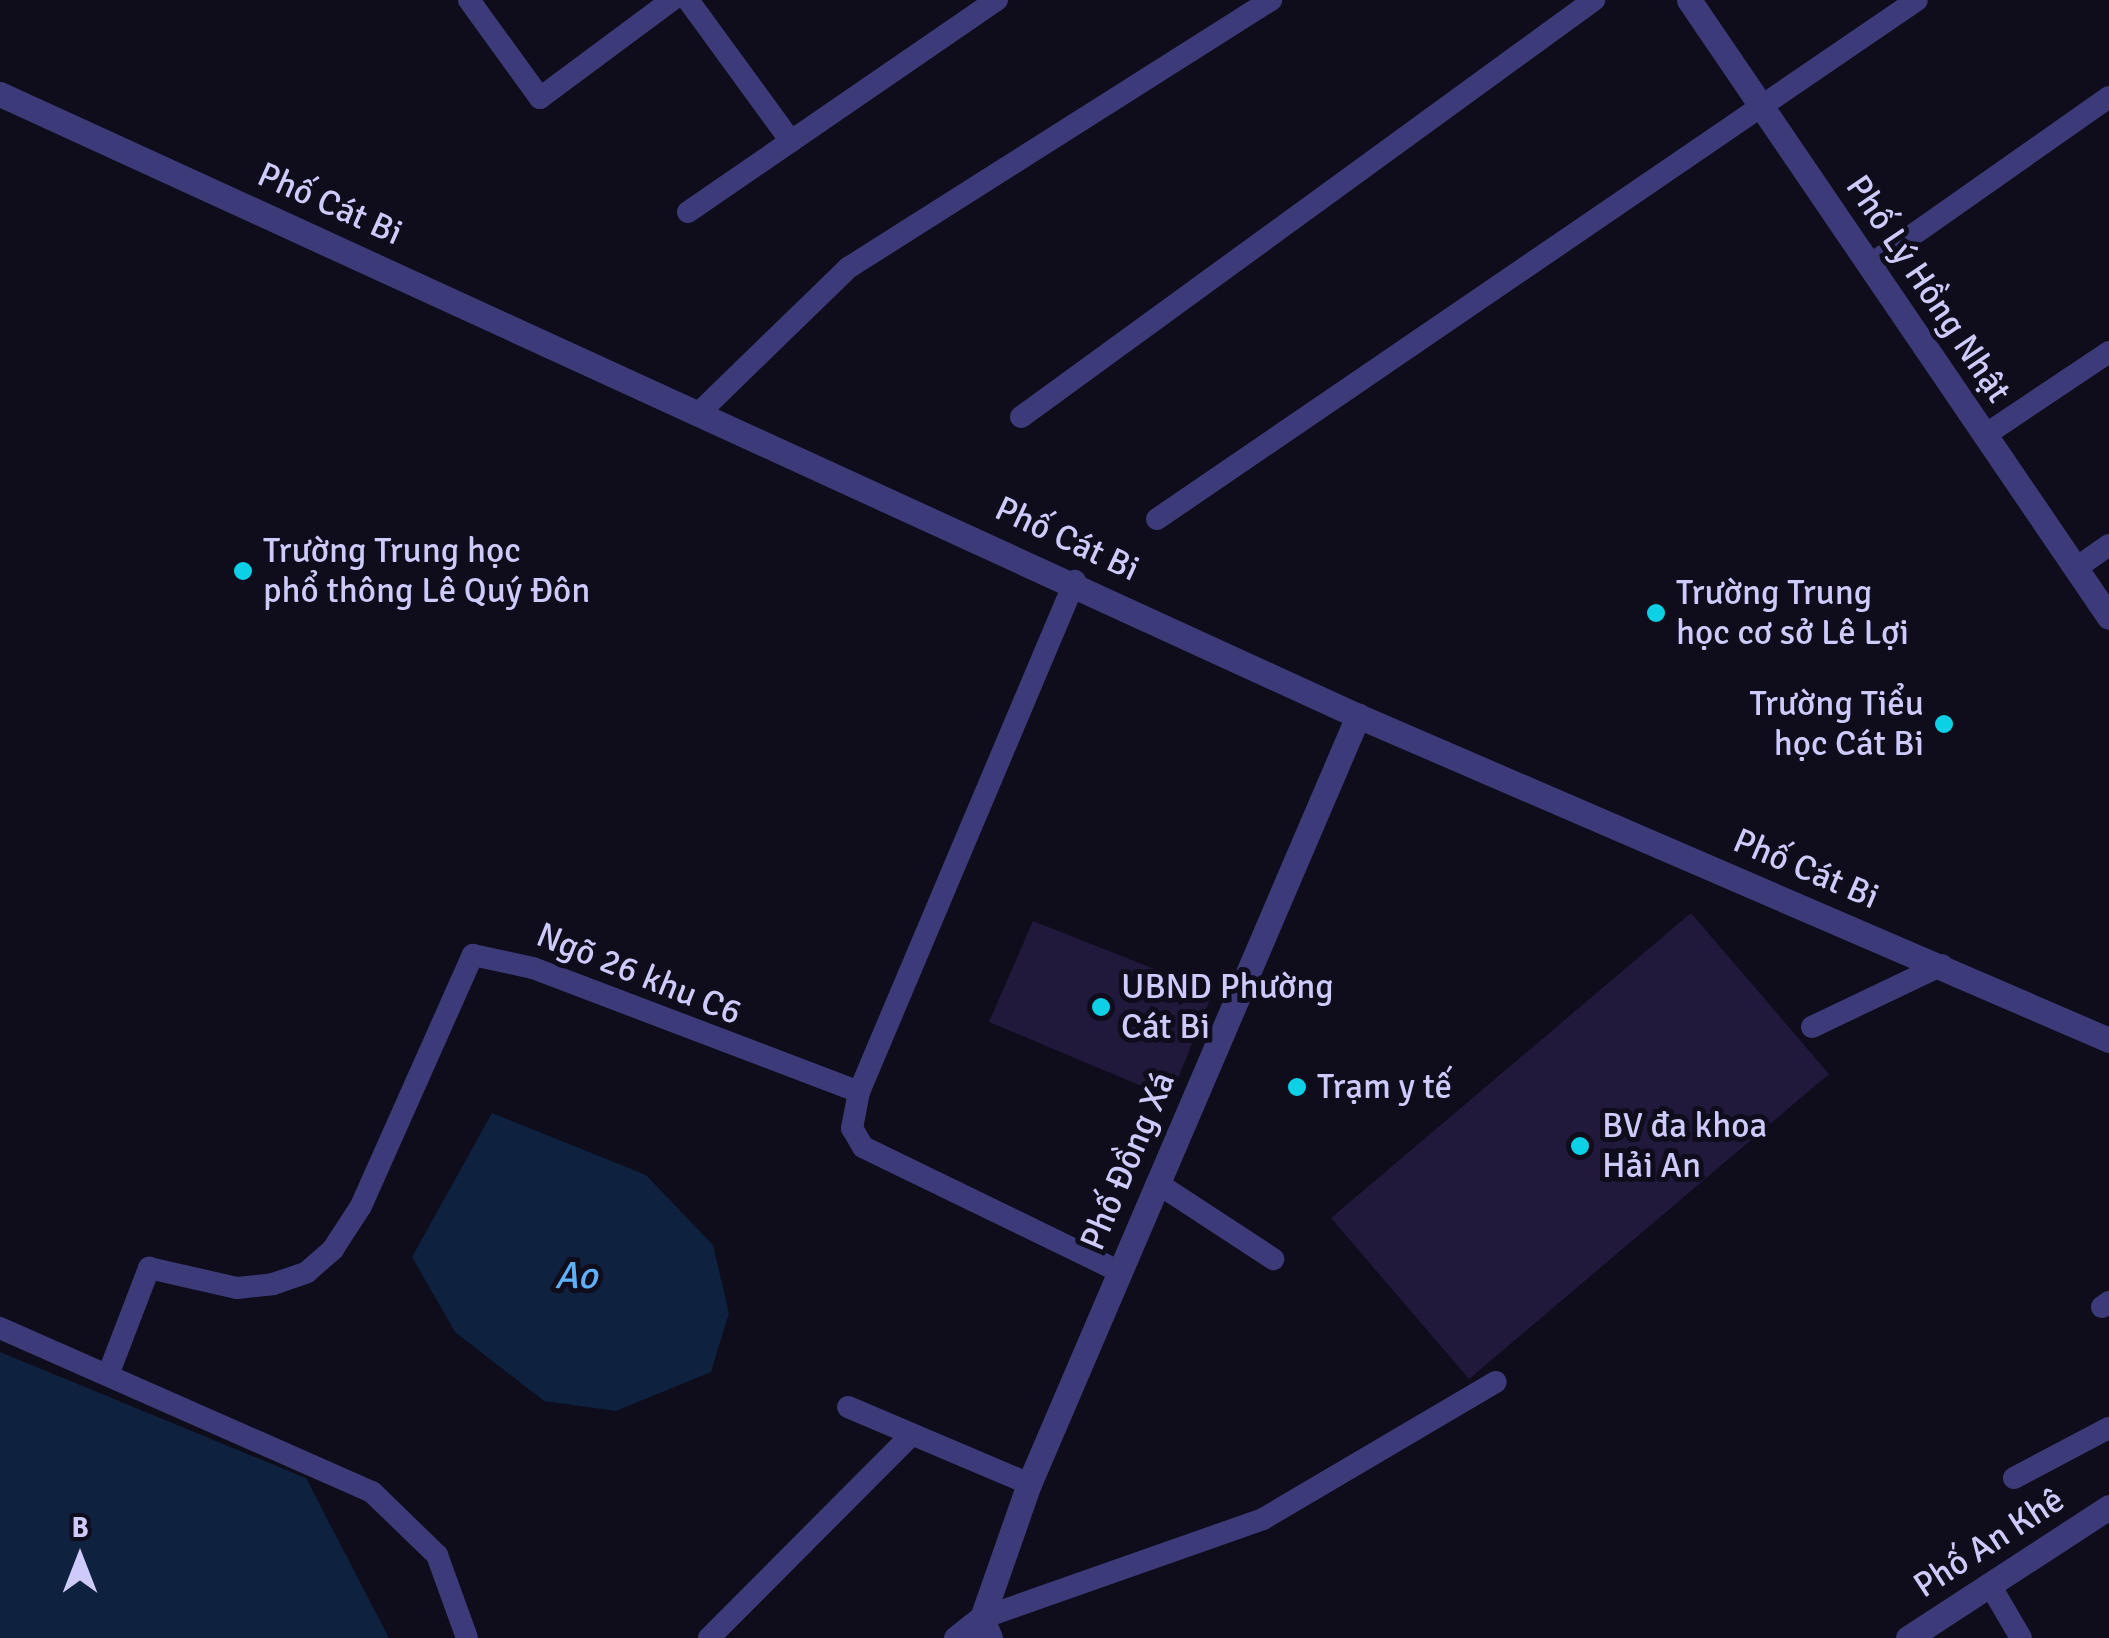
<!DOCTYPE html>
<meta charset="utf-8">
<style>
body{margin:0}
#map{position:relative;width:2109px;height:1638px;overflow:hidden;background:#0f0c1c;font-family:Signika,sans-serif}
div>[style]{position:absolute}
[style*='--x']{left:calc(var(--x)*1px);top:calc(var(--y)*1px);width:calc(var(--w)*1px);rotate:calc(var(--a)*1deg)}
.water>*{inset:0;background:#0e213e}
.building>*{inset:0;background:#20193c}
.service>*{height:22px;margin:-11px;padding:0 11px;transform-origin:11px;border-radius:11px;background:#3c3a78}
.minor>*{height:25px;margin:-12.5px;padding:0 12.5px;transform-origin:12.5px;border-radius:12.5px;background:#3c3a78}
.tertiary>*{height:25px;margin:-12.5px;padding:0 12.5px;transform-origin:12.5px;border-radius:12.5px;background:#3c3a78}
.dots>*{width:28px;height:28px;translate:-50% -50%;box-sizing:border-box;border:5px solid #0f0c1c;border-radius:50%}
span{translate:-50% -50%;white-space:nowrap;text-align:center;line-height:1.15;-webkit-text-stroke:10px #0f0c1c;paint-order:stroke}
.street-label{font-size:35px;color:#cfcafc}
.poi-label{font-size:35px;color:#cfcafc}
.left{translate:0 -50%;text-align:left}
.right{translate:-100% -50%;text-align:right}
.water-label{font-size:38px;color:#5eb1f6;font-style:italic}
.north{position:absolute;left:30px;top:1508px;width:100px;height:100px;-webkit-text-stroke:8px #0f0c1c;paint-order:stroke;rotate:0deg;font-size:28px;font-weight:700;line-height:40px;text-align:center;color:#cfcafc}
.north::after{content:'';display:block;margin:auto;width:35px;height:45px;background:#cfcafc;clip-path:polygon(50% 0,100% 100%,50% 72%,0 100%)}
</style>
<div id="map">
<div class="water">
<i style="clip-path:polygon(492px 1113px,646px 1175px,713px 1245px,729px 1313px,711px 1372px,616px 1411px,544px 1401px,455px 1332px,412px 1257px)"></i>
<i style="clip-path:polygon(0 1352px,306px 1478px,389px 1638px,0 1638px)"></i>
</div>
<div class="building">
<i style="clip-path:polygon(1691px 913px,1829px 1074px,1469px 1379px,1331px 1218px)"></i>
<i style="clip-path:polygon(1033px 921px,1213px 992px,1170px 1098px,989px 1022px)"></i>
</div>
<div class="service">
<i style="--x:469;--y:0;--w:121;--a:54.1"></i>
<i style="--x:540;--y:98;--w:164;--a:-36.6"></i>
<i style="--x:688;--y:0;--w:175;--a:53.9"></i>
<i style="--x:688;--y:212;--w:375;--a:-34.5"></i>
<i style="--x:1870;--y:265;--w:292;--a:-35.1"></i>
<i style="--x:702;--y:410;--w:204;--a:-44.2"></i>
<i style="--x:848;--y:268;--w:501;--a:-32.36"></i>
<i style="--x:1021;--y:417;--w:709;--a:-36.05"></i>
<i style="--x:1985;--y:435;--w:149;--a:-33.8"></i>
<i style="--x:1157;--y:519;--w:920;--a:-34.33"></i>
<i style="--x:2076;--y:568;--w:40;--a:-34.9"></i>
<i style="--x:1812;--y:1027;--w:144;--a:-25.5"></i>
<i style="--x:859;--y:1092;--w:37;--a:101"></i>
<i style="--x:852;--y:1128;--w:22;--a:60"></i>
<i style="--x:863;--y:1147;--w:284;--a:25.9"></i>
<i style="--x:1157;--y:1183;--w:139;--a:33.2"></i>
<i style="--x:2102;--y:1307;--w:9;--a:-36"></i>
<i style="--x:0;--y:1328;--w:407;--a:23.8"></i>
<i style="--x:372;--y:1492;--w:91;--a:44.1"></i>
<i style="--x:437;--y:1555;--w:88;--a:70.1"></i>
<i style="--x:108;--y:1375;--w:115;--a:-69"></i>
<i style="--x:149;--y:1268;--w:90;--a:12.8"></i>
<i style="--x:237;--y:1288;--w:36;--a:-6"></i>
<i style="--x:273;--y:1284;--w:36;--a:-19"></i>
<i style="--x:307;--y:1272;--w:35;--a:-41"></i>
<i style="--x:333;--y:1249;--w:51;--a:-56.9"></i>
<i style="--x:361;--y:1206;--w:275;--a:-66"></i>
<i style="--x:473;--y:955;--w:61;--a:12.2"></i>
<i style="--x:533;--y:968;--w:349;--a:20.8"></i>
<i style="--x:859;--y:1092;--w:555;--a:-67.09"></i>
<i style="--x:848;--y:1407;--w:197;--a:23"></i>
<i style="--x:2014;--y:1478;--w:107;--a:-27.8"></i>
<i style="--x:1990;--y:1585;--w:61;--a:59.7"></i>
<i style="--x:982;--y:1618;--w:298;--a:-19.4"></i>
<i style="--x:1263;--y:1519;--w:270;--a:-30.5"></i>
<i style="--x:709;--y:1638;--w:282;--a:-45.1"></i>
</div>
<div class="minor">
<i style="--x:1689;--y:0;--w:746;--a:55.76"></i>
<i style="--x:956;--y:1638;--w:33;--a:-38"></i>
</div>
<div class="tertiary">
<i style="--x:0;--y:94;--w:1494;--a:24.61"></i>
<i style="--x:1358;--y:716;--w:818;--a:23.34"></i>
<i style="--x:990;--y:1638;--w:22;--a:-112"></i>
<i style="--x:982;--y:1618;--w:142;--a:-70.7"></i>
<i style="--x:1029;--y:1484;--w:836;--a:-66.81"></i>
<i style="--x:1908;--y:1638;--w:240;--a:-33.1"></i>
</div>
<div class="dots">
<i style="left:243px;top:571px;background:#0cd1e6"></i>
<i style="left:1656px;top:613px;background:#0cd1e6"></i>
<i style="left:1944px;top:724px;background:#0cd1e6"></i>
<i style="left:1101px;top:1007px;background:#0cd1e6"></i>
<i style="left:1297px;top:1087px;background:#0cd1e6"></i>
<i style="left:1580px;top:1146px;background:#0cd1e6"></i>
</div>
<div class="street-label">
<span style="left:330px;top:204px;rotate:24deg">Phố Cát Bi</span>
<span style="left:1928px;top:289px;rotate:56deg">Phố Lý Hồng Nhật</span>
<span style="left:1067px;top:539px;rotate:25deg">Phố Cát Bi</span>
<span style="left:1806px;top:869px;rotate:23deg">Phố Cát Bi</span>
<span style="left:639px;top:974px;rotate:22deg">Ngõ 26 khu C6</span>
<span style="left:1128px;top:1161px;rotate:-67deg">Phố Đồng Xá</span>
<span style="left:1989px;top:1543px;rotate:-33deg">Phố An Khê</span>
</div>
<div class="poi-label">
<span class="left" style="left:263px;top:571px">Trường Trung học<br>phổ thông Lê Quý Đôn</span>
<span class="left" style="left:1676px;top:613px">Trường Trung<br>học cơ sở Lê Lợi</span>
<span class="right" style="left:1924px;top:724px">Trường Tiểu<br>học Cát Bi</span>
<span class="left" style="left:1121px;top:1007px">UBND Phường<br>Cát Bi</span>
<span class="left" style="left:1317px;top:1087px">Trạm y tế</span>
<span class="left" style="left:1602px;top:1146px">BV đa khoa<br>Hải An</span>
</div>
<div class="water-label">
<span style="left:576px;top:1276px">Ao</span>
</div>
<div class="north">B</div>
</div>
